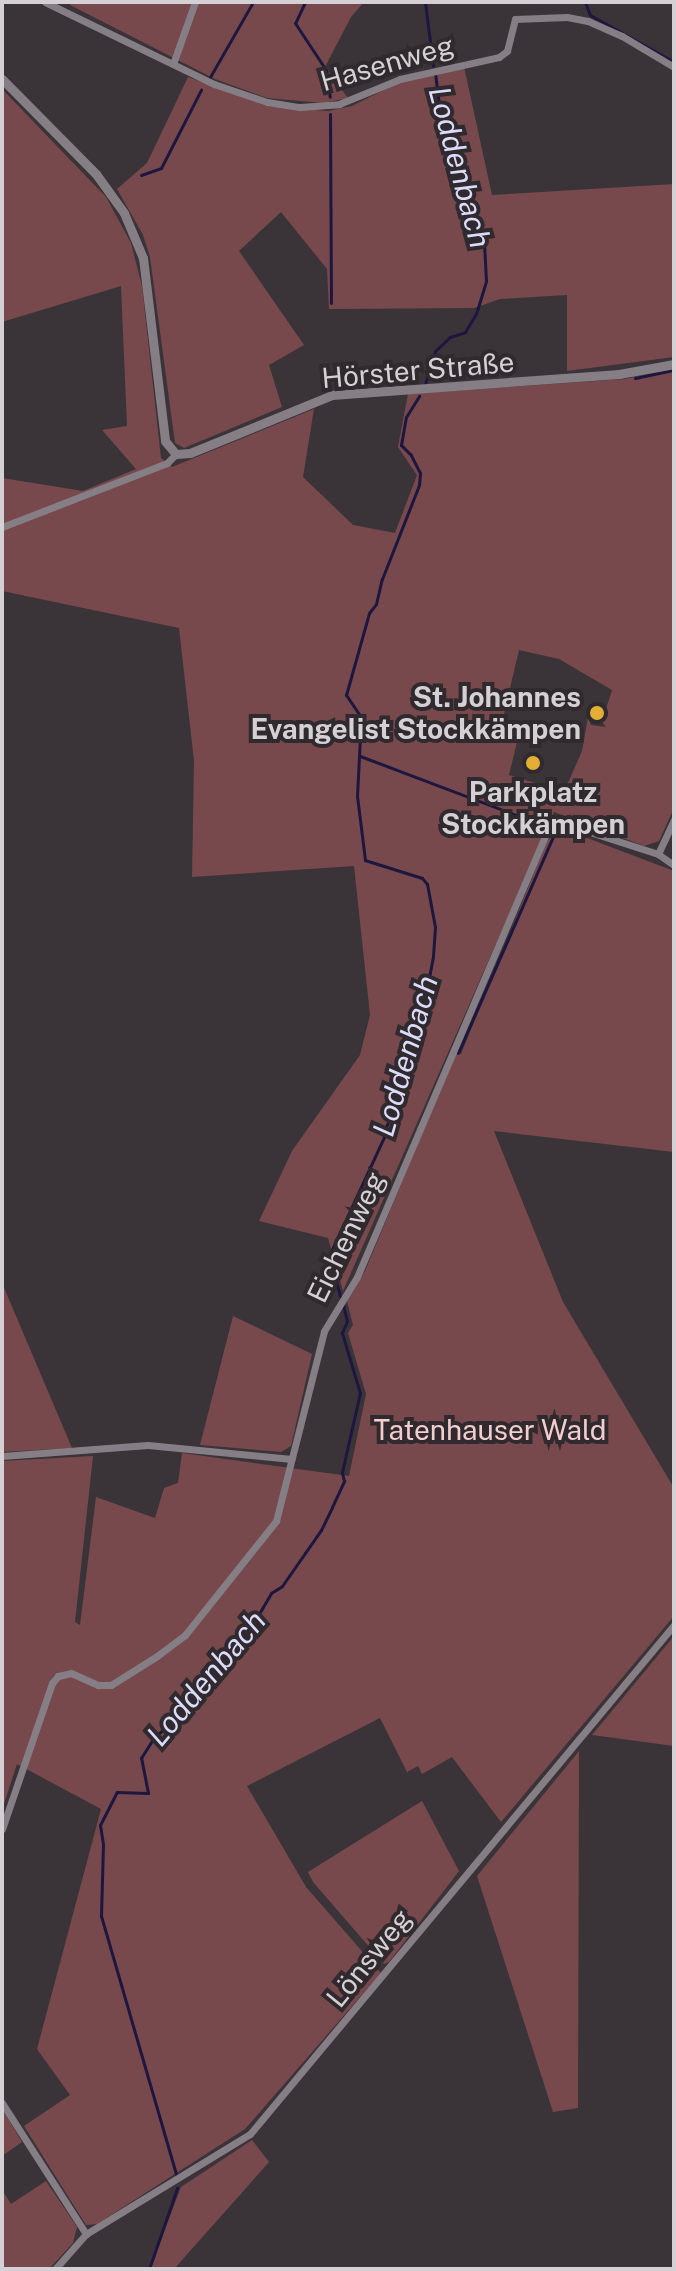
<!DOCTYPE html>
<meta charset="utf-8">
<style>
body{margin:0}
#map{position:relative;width:676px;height:2271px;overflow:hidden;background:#3a3439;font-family:"Public Sans",sans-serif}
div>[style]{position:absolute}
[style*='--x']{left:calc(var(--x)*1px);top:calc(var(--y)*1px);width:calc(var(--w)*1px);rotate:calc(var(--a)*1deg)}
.green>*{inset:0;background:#77494c}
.stream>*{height:3px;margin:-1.5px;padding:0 1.5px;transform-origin:1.5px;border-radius:1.5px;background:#1d1740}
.minor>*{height:7px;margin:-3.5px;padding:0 3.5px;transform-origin:3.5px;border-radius:3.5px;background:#867e85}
.tertiary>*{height:9px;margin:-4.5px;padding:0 4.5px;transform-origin:4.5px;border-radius:4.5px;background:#867e85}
.dots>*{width:22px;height:22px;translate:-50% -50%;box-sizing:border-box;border:4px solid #302a2f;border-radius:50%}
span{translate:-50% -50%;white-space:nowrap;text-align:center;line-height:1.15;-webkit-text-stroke:8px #302a2f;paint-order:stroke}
.street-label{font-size:28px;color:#d4d0d3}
.poi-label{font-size:28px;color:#d4d0d3;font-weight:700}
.right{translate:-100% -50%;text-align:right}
.park-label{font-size:28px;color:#f3cecf}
.water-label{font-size:30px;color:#dbdbfa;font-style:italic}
.frame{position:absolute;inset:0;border:4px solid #d4d0d3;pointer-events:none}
</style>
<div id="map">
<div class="green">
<i style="clip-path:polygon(71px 2px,364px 2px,351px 17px,325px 67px,348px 98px,324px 103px,267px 98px,215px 79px,70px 5px)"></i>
<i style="clip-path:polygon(464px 67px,492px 195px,674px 184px,674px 357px,567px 371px,567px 295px,500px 299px,474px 308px,329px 309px,327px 269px,281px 212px,239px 251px,304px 345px,269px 365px,282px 407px,184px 448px,175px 443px,150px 257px,143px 235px,117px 189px,147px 163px,188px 77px,266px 106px,328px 111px,352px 106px,400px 82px)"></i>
<i style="clip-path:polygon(evenodd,2px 89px,106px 197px,131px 243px,142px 286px,161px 458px,172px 467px,314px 409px,303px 477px,353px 525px,395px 533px,417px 475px,398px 447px,408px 394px,625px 379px,674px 369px,674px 808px,659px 841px,644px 846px,554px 812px,343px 1291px,328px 1238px,259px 1221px,292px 1151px,360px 1055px,370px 1015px,354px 866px,192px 877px,194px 761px,179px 628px,2px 591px,2px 478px,83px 491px,136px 469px,102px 430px,127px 426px,121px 286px,2px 322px,2px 89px,519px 650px,559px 659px,612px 690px,602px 722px,606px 727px,591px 725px,588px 717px,582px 751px,564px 792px,509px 775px,518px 738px,499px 735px,519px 650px)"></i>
<i style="clip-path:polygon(566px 830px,674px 871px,674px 1152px,494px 1131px,563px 1302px,674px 1488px,674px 1616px,501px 1822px,452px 1757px,422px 1774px,418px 1766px,407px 1772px,380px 1718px,247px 1786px,306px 1887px,381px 1973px,245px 2129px,97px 2224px,86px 2225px,24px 2126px,70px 2095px,37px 2049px,101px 1809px,17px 1764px,2px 1810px,2px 1461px,93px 1456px,75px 1622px,80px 1625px,96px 1497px,155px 1518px,164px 1488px,178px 1483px,182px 1453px,349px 1476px,366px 1394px,348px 1333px,353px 1325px,347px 1301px,365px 1271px,456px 1052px,461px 1054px,547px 841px,556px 832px)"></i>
<i style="clip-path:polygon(2px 1283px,72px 1448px,2px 1452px)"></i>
<i style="clip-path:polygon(233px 1316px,312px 1354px,291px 1446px,281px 1452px,200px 1445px)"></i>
<i style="clip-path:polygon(674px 1636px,674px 1746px,592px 1735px)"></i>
<i style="clip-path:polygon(579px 1751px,578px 2108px,553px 2112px,477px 1876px)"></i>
<i style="clip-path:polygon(422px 1801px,459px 1871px,389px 1962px,384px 1964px,313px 1882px,308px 1872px)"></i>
<i style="clip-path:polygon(2px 2109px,22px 2142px,2px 2156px)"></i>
<i style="clip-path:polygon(252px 2140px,269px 2162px,174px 2269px,150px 2269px,181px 2187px)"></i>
<i style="clip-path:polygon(46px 2181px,77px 2227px,73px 2243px,49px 2269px,2px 2269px,2px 2190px,11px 2204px)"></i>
</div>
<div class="stream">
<i style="--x:305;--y:2;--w:23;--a:115"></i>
<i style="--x:295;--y:23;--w:56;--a:56.6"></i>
<i style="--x:326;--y:70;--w:27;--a:82"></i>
<i style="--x:425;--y:2;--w:64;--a:82.8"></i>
<i style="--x:585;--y:2;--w:14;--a:69"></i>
<i style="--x:590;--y:15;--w:96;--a:29.2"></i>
<i style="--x:210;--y:77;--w:86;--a:-60.2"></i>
<i style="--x:330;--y:114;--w:189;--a:89.7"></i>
<i style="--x:141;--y:175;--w:21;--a:-19"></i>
<i style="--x:161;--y:168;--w:88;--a:-62.9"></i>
<i style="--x:635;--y:378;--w:40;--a:-12"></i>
<i style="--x:425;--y:384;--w:34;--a:-73"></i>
<i style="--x:435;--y:351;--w:21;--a:-43"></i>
<i style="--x:450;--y:337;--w:16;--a:-18"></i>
<i style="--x:465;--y:332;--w:21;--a:-59"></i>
<i style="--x:476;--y:314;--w:34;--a:-73"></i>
<i style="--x:486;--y:281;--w:34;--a:-93"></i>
<i style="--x:484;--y:247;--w:7;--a:-153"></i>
<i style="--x:478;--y:244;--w:24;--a:-114"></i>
<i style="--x:468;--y:222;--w:21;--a:-87"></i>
<i style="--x:469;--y:201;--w:32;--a:-103"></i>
<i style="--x:462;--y:170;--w:53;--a:-113.2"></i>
<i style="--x:441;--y:121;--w:48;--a:-97.1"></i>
<i style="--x:360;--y:756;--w:196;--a:20.7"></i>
<i style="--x:458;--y:1053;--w:236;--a:-66.3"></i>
<i style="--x:340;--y:1296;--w:41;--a:-105.4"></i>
<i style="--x:329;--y:1256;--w:131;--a:-65.2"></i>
<i style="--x:384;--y:1137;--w:5;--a:-101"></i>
<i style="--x:383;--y:1132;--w:17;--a:-62"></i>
<i style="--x:391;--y:1117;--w:86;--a:-71.8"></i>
<i style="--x:418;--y:1035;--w:80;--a:-79.2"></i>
<i style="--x:433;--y:956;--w:29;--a:-86"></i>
<i style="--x:435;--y:927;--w:44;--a:-100.5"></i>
<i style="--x:427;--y:884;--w:8;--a:-130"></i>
<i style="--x:422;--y:878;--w:60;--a:-162.5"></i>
<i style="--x:365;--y:860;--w:64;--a:-97.1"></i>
<i style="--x:357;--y:796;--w:79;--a:-87.1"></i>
<i style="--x:361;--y:717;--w:27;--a:-124"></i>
<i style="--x:346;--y:695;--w:85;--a:-74.3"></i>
<i style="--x:369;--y:613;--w:11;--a:-52"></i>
<i style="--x:376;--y:604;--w:26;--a:-77"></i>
<i style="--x:382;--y:579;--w:101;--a:-68.5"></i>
<i style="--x:419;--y:485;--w:12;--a:-85"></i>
<i style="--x:420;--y:473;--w:20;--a:-117"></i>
<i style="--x:411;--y:455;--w:14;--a:-135"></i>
<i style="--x:401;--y:445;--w:28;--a:-80"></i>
<i style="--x:406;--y:417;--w:25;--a:-58"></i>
<i style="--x:176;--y:2174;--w:269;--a:-106.2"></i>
<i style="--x:101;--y:1916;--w:72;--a:-88.4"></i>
<i style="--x:103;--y:1844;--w:19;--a:-99"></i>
<i style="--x:100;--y:1825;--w:37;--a:-63"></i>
<i style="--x:117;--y:1792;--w:31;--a:2"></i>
<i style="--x:148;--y:1793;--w:36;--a:-101"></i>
<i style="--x:141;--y:1758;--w:26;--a:-58"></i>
<i style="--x:155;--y:1736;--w:10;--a:-37"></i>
<i style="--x:163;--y:1730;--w:31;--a:-58"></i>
<i style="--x:179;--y:1704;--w:50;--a:-41"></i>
<i style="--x:217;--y:1671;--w:43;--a:-56.3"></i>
<i style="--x:241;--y:1635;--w:9;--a:-27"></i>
<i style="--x:249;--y:1631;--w:44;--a:-59.9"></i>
<i style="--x:271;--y:1593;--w:13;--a:-32"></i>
<i style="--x:282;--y:1586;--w:68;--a:-55.1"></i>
<i style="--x:321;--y:1530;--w:25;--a:-64"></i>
<i style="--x:332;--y:1507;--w:29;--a:-65"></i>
<i style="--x:344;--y:1481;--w:9;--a:-103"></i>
<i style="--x:342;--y:1472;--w:81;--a:-77.2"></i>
<i style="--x:360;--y:1393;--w:63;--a:-106.7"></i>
<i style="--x:342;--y:1333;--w:13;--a:-67"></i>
<i style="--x:347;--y:1321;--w:16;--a:-104"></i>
<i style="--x:149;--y:2269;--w:86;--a:-70.9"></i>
</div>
<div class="minor">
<i style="--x:45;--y:2;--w:188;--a:25.9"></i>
<i style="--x:214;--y:84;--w:56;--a:18.8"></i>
<i style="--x:267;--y:102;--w:33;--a:9"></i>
<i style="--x:300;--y:107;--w:39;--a:-4"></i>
<i style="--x:339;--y:104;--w:66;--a:-22.3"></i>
<i style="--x:400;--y:79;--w:101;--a:-12.5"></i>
<i style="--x:499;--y:57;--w:10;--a:-37"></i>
<i style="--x:507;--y:51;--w:33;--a:-76"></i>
<i style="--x:515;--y:19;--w:52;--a:-2.2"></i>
<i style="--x:567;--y:17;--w:21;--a:11"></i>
<i style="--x:588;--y:21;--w:37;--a:24"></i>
<i style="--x:622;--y:36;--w:61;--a:30.8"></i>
<i style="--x:173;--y:64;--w:66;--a:-70.5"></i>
<i style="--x:2;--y:527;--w:177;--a:-21.2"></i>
<i style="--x:167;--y:463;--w:13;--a:-45"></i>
<i style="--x:658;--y:854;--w:38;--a:-65"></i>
<i style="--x:2;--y:1456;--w:146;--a:-4.3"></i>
<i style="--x:148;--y:1445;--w:144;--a:5.6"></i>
<i style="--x:2;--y:1829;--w:154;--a:-71.1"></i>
<i style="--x:52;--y:1683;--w:9;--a:-49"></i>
<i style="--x:58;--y:1676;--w:13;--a:-13"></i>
<i style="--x:71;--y:1673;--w:30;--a:24"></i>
<i style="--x:98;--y:1685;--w:13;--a:0"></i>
<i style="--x:111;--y:1685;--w:54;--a:-32.2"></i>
<i style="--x:157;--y:1656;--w:35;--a:-37"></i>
<i style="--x:185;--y:1635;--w:146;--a:-51.4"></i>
<i style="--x:276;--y:1521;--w:196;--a:-75.8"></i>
<i style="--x:324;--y:1331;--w:63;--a:-58.6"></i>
<i style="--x:357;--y:1277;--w:485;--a:-66.9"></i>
<i style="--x:547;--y:831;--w:17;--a:-28"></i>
<i style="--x:562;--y:823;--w:101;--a:17.9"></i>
<i style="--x:658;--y:854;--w:19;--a:35"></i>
<i style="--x:2;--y:2103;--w:156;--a:57.3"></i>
<i style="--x:55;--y:2269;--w:47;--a:-48.5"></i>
<i style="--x:86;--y:2234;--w:192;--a:-31.4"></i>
<i style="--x:250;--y:2134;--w:662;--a:-50.21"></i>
</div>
<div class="tertiary">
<i style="--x:2;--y:79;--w:134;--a:45.3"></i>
<i style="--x:96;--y:174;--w:48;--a:54.3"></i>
<i style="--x:124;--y:213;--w:49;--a:67.1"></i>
<i style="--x:143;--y:258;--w:184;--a:83.1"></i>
<i style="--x:165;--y:441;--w:17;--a:50"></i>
<i style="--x:176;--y:454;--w:14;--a:-4"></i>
<i style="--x:190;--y:453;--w:153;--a:-22.2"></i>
<i style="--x:332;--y:395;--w:288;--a:-4.2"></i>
<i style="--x:619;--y:374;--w:56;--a:-10.3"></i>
</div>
<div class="dots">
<i style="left:597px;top:713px;background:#e4ae35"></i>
<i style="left:533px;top:763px;background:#e4ae35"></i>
</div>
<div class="street-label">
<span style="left:387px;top:63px;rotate:-16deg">Hasenweg</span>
<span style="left:418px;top:370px;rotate:-5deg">Hörster Straße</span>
<span style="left:346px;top:1237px;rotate:-64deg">Eichenweg</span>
<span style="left:369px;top:1958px;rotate:-51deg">Lönsweg</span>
</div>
<div class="poi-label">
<span class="right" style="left:581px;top:713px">St. Johannes<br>Evangelist Stockkämpen</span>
<span style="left:533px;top:808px">Parkplatz<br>Stockkämpen</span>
</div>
<div class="park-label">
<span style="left:490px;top:1430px">Tatenhauser Wald</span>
</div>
<div class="water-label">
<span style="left:460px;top:167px;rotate:75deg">Loddenbach</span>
<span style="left:405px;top:1056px;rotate:-74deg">Loddenbach</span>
<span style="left:206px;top:1678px;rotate:-50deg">Loddenbach</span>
</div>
<div class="frame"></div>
</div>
